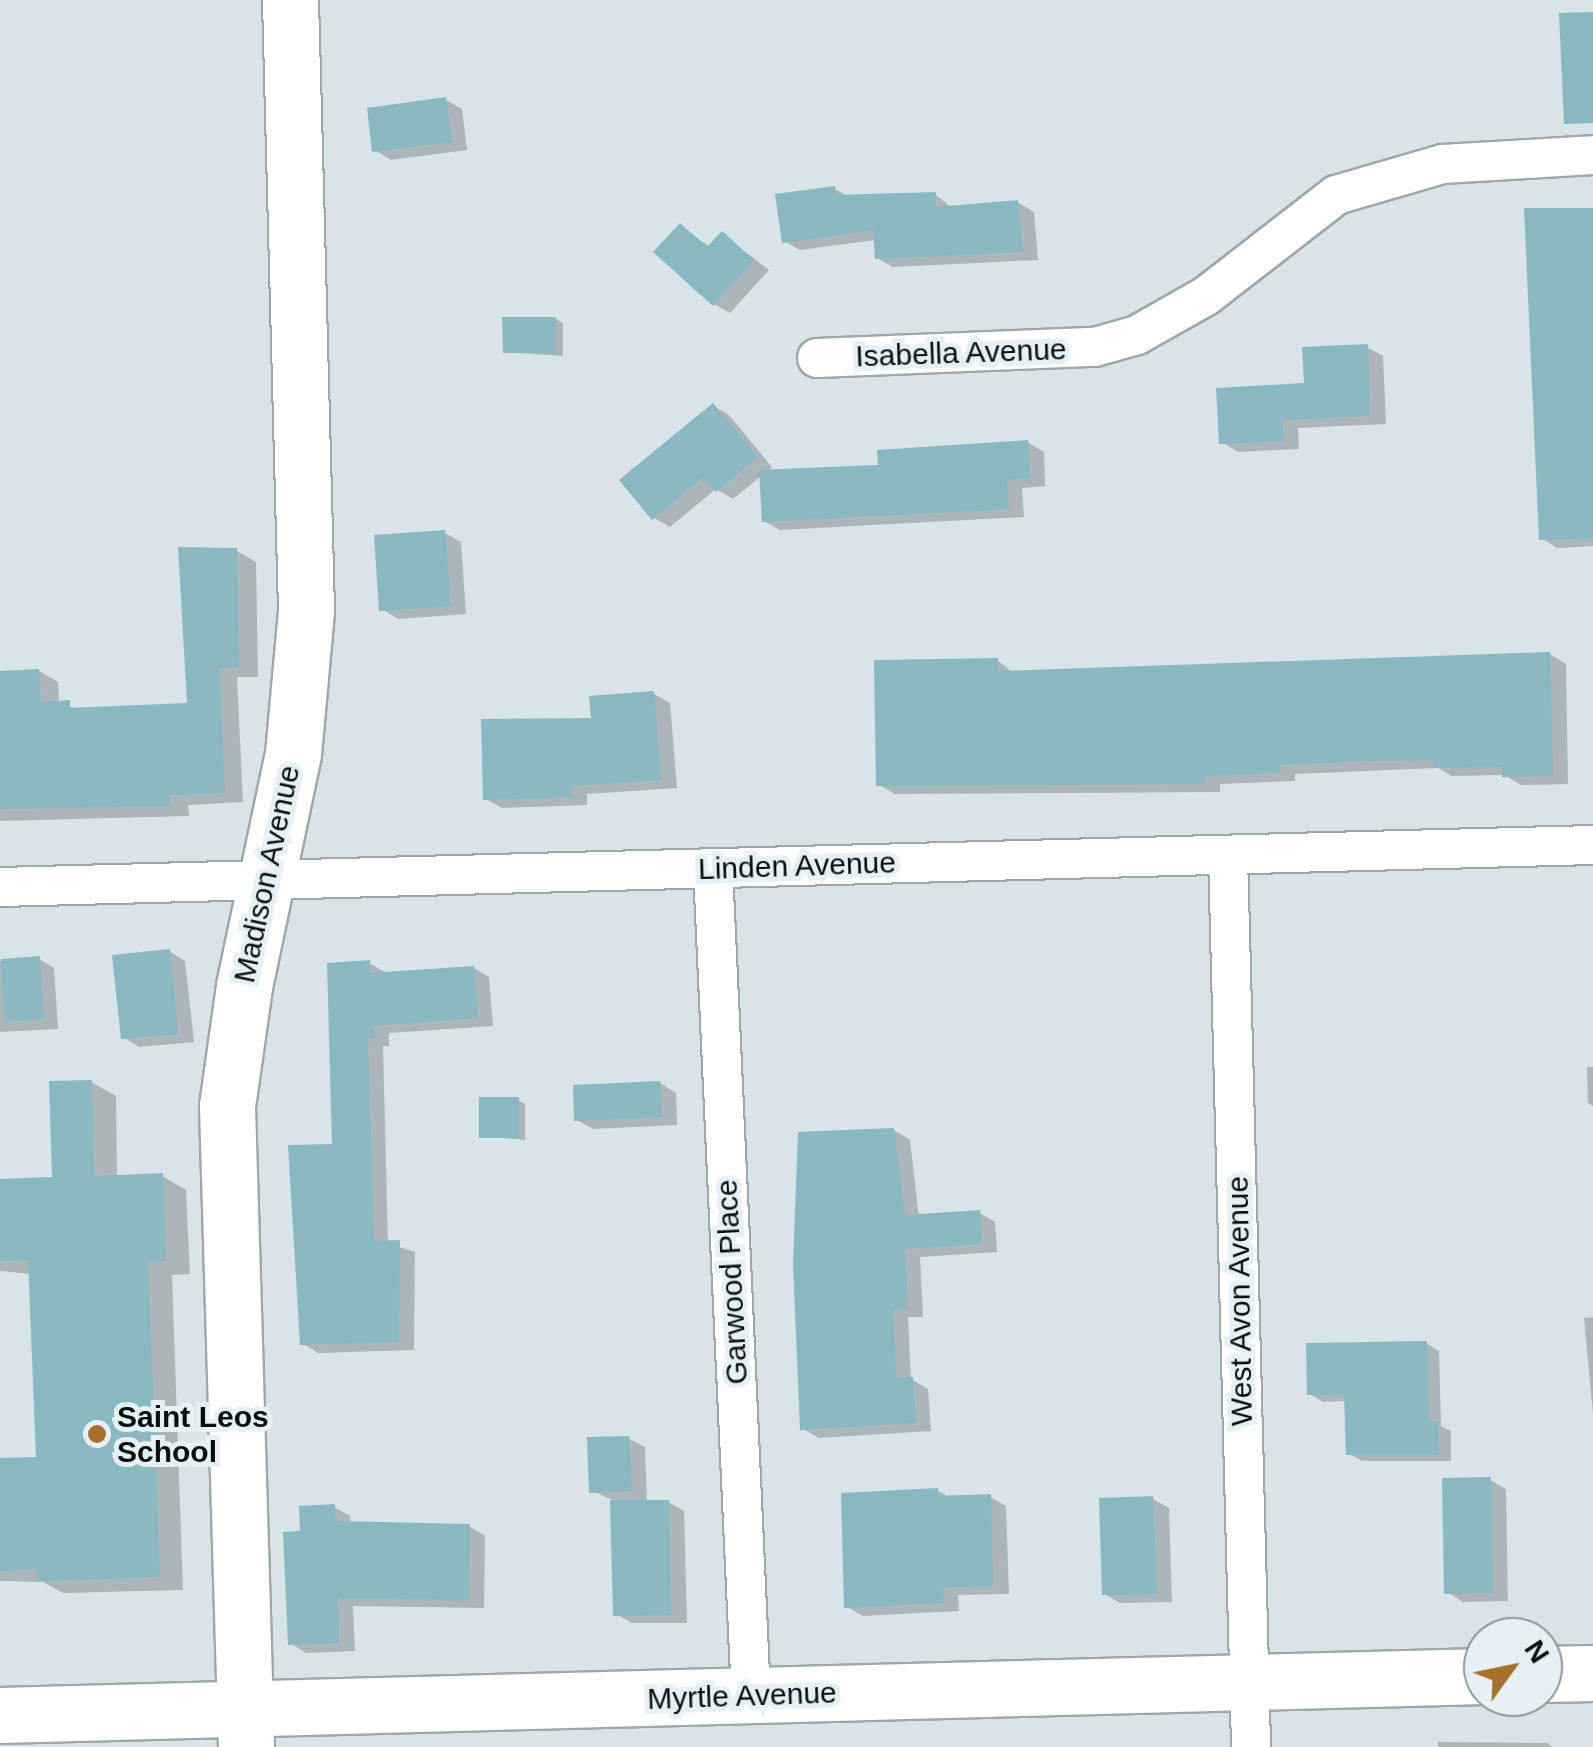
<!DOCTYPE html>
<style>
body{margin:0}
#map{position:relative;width:1593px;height:1747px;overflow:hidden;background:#d8e4e7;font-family:Helvetica,sans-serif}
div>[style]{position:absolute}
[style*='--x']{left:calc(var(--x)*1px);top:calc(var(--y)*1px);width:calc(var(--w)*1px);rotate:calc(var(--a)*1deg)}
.shadow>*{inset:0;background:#0003}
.building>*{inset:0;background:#89b7c2}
.roads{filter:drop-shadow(2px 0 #9da8ab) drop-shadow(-2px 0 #9da8ab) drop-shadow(0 2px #9da8ab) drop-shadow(0 -2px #9da8ab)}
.street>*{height:38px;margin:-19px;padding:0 19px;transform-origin:19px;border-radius:19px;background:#fff}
.secondary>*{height:55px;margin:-27.5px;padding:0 27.5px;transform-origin:27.5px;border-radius:27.5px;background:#fff}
.dots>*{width:28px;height:28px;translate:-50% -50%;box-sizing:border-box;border:5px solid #e5f1f4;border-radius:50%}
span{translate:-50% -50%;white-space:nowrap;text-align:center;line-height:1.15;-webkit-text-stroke:10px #e5f1f4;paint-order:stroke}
.street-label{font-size:30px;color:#0a0e0f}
.poi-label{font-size:30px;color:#0a0e0f;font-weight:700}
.left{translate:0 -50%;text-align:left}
.north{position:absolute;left:1463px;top:1617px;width:100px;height:100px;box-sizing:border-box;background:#e5f1f4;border:2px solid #8d9698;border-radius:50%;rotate:57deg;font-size:28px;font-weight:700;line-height:40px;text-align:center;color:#0a0e0f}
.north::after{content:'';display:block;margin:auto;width:35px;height:45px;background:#a7702c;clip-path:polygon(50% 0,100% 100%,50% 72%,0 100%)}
</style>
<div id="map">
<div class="shadow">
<i style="clip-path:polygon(446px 100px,462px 109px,467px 150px,391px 160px,375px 150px)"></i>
<i style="clip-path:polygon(835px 189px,850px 197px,935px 194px,952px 208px,1017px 202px,1034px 212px,1038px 260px,893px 267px,877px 258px,876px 240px,800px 250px,784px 241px)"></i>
<i style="clip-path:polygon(1593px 211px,1593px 546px,1557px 548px,1541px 538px)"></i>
<i style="clip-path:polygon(680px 226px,710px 247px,722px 234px,769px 270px,730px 313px,714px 304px)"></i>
<i style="clip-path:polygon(556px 319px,563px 323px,563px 356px,506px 352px)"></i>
<i style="clip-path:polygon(1367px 347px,1383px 356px,1386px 424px,1298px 428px,1299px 449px,1238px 452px,1222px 442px)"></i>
<i style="clip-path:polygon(713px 406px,729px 415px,772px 467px,767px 472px,881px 467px,1027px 442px,1044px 452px,1045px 486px,1022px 488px,1024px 517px,780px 530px,764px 521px,761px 476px,733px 499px,716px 489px,670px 527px,654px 518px)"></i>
<i style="clip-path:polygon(445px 533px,461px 542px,466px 614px,398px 619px,382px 609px)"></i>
<i style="clip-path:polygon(237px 551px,256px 562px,258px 677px,237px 677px,243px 802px,188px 805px,189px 816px,0 821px,0 673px,39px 671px,58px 682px,59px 703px,81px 710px,190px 706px)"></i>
<i style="clip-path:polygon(1550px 654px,1566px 664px,1568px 784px,1521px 785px,1504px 775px,1452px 776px,1438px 768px,1295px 774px,1295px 781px,1220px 784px,1220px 792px,895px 794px,878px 784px,997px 660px,1014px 673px)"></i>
<i style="clip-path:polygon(654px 694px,670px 703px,677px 788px,587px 794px,587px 805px,502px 808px,486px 799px,593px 720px)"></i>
<i style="clip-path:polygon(169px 951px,185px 961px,194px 1042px,139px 1047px,123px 1037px)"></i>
<i style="clip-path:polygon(39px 959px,54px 968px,58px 1029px,0 1032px,0 961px)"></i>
<i style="clip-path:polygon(369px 963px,385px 972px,474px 968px,489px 977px,493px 1026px,389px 1033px,389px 1046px,383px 1046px,388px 1243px,415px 1252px,414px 1350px,318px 1353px,303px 1344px)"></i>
<i style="clip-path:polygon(1587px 1067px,1593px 1067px,1593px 1106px,1588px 1103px)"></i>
<i style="clip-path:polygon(91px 1082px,116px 1096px,117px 1178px,162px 1176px,186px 1190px,190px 1274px,172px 1275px,183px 1590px,63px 1593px,43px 1582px,0 1581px,0 1461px,38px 1460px,31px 1274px,0 1271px,0 1182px,55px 1180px)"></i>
<i style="clip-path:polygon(660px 1083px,676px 1093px,677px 1125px,593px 1129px,577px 1120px)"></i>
<i style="clip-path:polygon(518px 1100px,525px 1104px,525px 1140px,482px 1136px)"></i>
<i style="clip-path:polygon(894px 1130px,910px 1140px,919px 1217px,980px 1213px,995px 1222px,997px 1252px,920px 1257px,923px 1317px,908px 1317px,911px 1379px,928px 1389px,931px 1431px,819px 1438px,803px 1429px)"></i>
<i style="clip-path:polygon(1593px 1317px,1593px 1414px,1584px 1318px)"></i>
<i style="clip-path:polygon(1426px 1343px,1439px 1351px,1441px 1426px,1451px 1431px,1451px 1461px,1362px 1461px,1349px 1454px,1347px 1401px,1323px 1402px,1310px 1394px)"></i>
<i style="clip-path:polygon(628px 1438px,645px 1447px,647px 1502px,668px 1502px,684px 1511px,687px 1623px,632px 1623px,616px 1614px,613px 1500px,592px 1491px)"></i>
<i style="clip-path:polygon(1490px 1480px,1506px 1489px,1508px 1601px,1463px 1602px,1447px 1592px)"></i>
<i style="clip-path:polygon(937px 1490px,950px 1498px,990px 1497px,1006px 1506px,1009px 1594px,958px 1595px,959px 1611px,863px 1616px,847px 1607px)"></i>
<i style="clip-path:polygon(1153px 1499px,1169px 1508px,1172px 1602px,1120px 1603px,1104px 1594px)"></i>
<i style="clip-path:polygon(334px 1507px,350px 1516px,351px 1524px,469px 1526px,485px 1536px,484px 1608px,353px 1606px,355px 1651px,306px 1653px,290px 1643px)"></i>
<i style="clip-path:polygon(1438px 1742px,1547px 1743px,1553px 1747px,1438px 1747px)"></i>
</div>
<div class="building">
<i style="clip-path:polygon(1593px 12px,1593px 123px,1564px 124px,1559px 13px)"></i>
<i style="clip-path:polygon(446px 97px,452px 142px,372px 152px,367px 108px)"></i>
<i style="clip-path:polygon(835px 186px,836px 195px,936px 192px,936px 207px,1018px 200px,1023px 252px,875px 259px,873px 230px,782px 243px,775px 194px)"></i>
<i style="clip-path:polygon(1524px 208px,1593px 208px,1593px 538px,1539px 540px)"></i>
<i style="clip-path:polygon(680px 223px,707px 247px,722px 231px,754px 260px,713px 306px,653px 252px)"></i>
<i style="clip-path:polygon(502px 317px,556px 317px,556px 353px,503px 353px)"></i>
<i style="clip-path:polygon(1368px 344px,1370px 416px,1282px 420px,1284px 441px,1219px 444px,1216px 388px,1304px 383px,1302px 347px)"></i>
<i style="clip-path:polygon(713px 403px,758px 457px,716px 492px,703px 477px,652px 520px,619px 480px)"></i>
<i style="clip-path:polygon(1028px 440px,1030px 478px,1007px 480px,1009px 509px,762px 522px,759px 470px,878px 465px,877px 450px)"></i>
<i style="clip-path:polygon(445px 530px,451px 606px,379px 611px,374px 535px)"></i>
<i style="clip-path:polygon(178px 547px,237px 548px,239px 667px,219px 668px,225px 793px,170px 795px,170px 806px,0 809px,0 671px,39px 669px,41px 702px,70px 700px,70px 708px,187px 703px)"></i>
<i style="clip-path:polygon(1550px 652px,1553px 776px,1502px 777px,1502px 767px,1433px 768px,1433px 760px,1365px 761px,1280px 765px,1280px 773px,1205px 776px,1205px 784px,876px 786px,874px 660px,998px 658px,998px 671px)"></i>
<i style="clip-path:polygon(654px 691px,661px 780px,572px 786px,572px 797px,483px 800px,481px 719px,591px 718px,589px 696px)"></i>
<i style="clip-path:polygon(170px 949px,178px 1034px,121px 1039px,112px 955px)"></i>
<i style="clip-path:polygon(40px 956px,44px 1019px,5px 1022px,1px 959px)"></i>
<i style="clip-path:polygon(370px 960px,370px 973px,474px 966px,478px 1018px,374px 1026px,375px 1038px,368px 1039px,374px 1241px,400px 1240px,399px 1342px,300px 1345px,288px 1145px,332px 1144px,327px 963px)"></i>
<i style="clip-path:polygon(92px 1080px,94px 1176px,163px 1173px,166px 1261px,148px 1262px,160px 1577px,37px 1581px,36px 1569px,0 1571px,0 1458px,36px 1457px,28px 1260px,0 1261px,0 1179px,52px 1177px,49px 1081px)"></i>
<i style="clip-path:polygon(660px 1081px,662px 1117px,574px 1121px,573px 1085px)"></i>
<i style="clip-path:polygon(479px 1097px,519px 1097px,519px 1138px,479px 1138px)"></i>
<i style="clip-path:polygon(894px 1128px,905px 1215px,980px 1210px,982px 1244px,905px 1249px,908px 1309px,893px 1310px,896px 1378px,913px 1377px,916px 1423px,800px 1430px,793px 1264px,798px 1132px)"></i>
<i style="clip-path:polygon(1427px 1341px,1429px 1421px,1438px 1421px,1439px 1455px,1346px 1455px,1344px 1394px,1307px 1395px,1306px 1343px)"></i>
<i style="clip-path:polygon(629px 1436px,632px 1491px,589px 1493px,587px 1437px)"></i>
<i style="clip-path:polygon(1491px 1477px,1493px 1593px,1444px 1594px,1442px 1478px)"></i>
<i style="clip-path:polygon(938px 1488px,938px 1496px,991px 1494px,993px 1586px,943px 1587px,944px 1603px,844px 1608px,841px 1493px)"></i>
<i style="clip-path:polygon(1153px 1496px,1157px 1594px,1102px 1595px,1099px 1498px)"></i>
<i style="clip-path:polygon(610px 1500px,669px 1500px,671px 1615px,613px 1616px)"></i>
<i style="clip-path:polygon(335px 1504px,335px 1521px,470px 1524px,469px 1600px,338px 1598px,339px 1643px,288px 1645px,283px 1532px,300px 1531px,299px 1506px)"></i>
</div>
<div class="roads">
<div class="street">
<i style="--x:817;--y:358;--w:278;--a:-2.3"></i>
<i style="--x:1095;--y:347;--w:44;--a:-15.9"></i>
<i style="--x:1137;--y:335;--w:79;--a:-29.5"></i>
<i style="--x:1206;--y:296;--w:165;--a:-37.8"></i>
<i style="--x:1336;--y:195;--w:111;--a:-16.2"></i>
<i style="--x:1443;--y:164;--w:150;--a:-3.4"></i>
<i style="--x:1228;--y:855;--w:892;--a:88.52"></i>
<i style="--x:713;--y:869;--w:827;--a:87.37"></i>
<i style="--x:0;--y:887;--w:1594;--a:-1.51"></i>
</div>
<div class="secondary">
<i style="--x:1543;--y:1674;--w:50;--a:-1.1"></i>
<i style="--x:0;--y:1715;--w:1484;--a:-1.51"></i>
<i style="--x:246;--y:1747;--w:641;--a:-91.7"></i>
<i style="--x:227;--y:1106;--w:121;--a:-81.9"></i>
<i style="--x:244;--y:986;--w:237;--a:-78.1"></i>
<i style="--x:293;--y:754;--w:145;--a:-84.8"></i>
<i style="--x:306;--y:610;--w:610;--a:-91.5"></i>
</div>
</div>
<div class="dots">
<i style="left:97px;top:1434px;background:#a7702c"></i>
</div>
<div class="street-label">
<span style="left:961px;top:353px;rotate:-2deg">Isabella Avenue</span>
<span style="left:797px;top:866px;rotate:-2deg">Linden Avenue</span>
<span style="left:267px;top:874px;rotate:-78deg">Madison Avenue</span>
<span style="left:732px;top:1282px;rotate:-93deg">Garwood Place</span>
<span style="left:1240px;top:1301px;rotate:-91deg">West Avon Avenue</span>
<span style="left:742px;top:1696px;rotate:-2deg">Myrtle Avenue</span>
</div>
<div class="poi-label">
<span class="left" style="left:117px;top:1434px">Saint Leos<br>School</span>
</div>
<div class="north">N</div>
</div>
